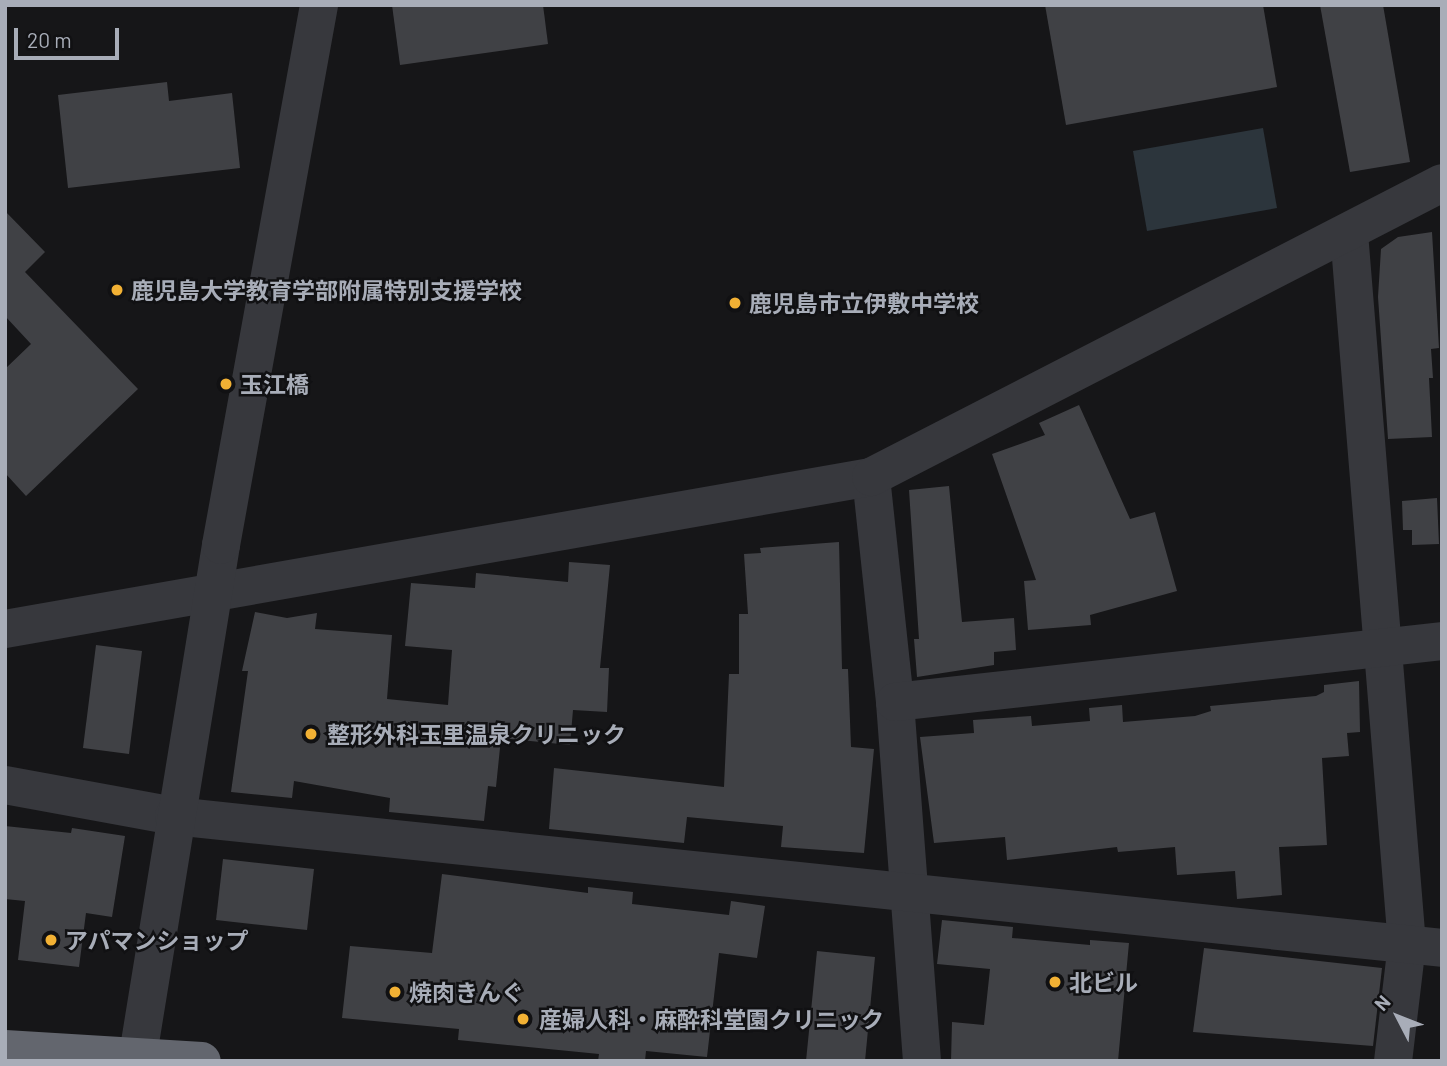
<!DOCTYPE html>
<meta charset="utf-8">
<style>
body{margin:0}
#map{position:relative;width:1447px;height:1066px;overflow:hidden;background:#161618;font-family:Barlow,"Noto Sans JP",sans-serif}
div>[style]{position:absolute}
[style*='--x']{left:calc(var(--x)*1px);top:calc(var(--y)*1px);width:calc(var(--w)*1px);rotate:calc(var(--a)*1deg)}
.water>*{inset:0;background:#2c353c}
.building>*{inset:0;background:#404145}
.minor>*{height:38px;margin:-19px;padding:0 19px;transform-origin:19px;border-radius:19px;background:#37383d}
.highway>*{height:38px;margin:-19px;padding:0 19px;transform-origin:19px;border-radius:19px;background:#63666e}
.dots>*{width:19px;height:19px;translate:-50% -50%;box-sizing:border-box;border:4px solid #111113;border-radius:50%}
span{translate:-50% -50%;white-space:nowrap;text-align:center;line-height:1.15;-webkit-text-stroke:5px #111113;paint-order:stroke}
.poi-label{font-size:23px;color:#a8adb8;font-weight:700}
.left{translate:0 -50%;text-align:left}
.frame{position:absolute;inset:0;border:7px solid #a8adb8;pointer-events:none}
.north{position:absolute;left:1363px;top:982px;width:70px;height:70px;-webkit-text-stroke:5px #111113;paint-order:stroke;rotate:312deg;font-size:19px;font-weight:700;line-height:28px;text-align:center;color:#a8adb8}
.north::after{content:'';display:block;margin:auto;width:24px;height:32px;background:#a8adb8;clip-path:polygon(50% 0,100% 100%,50% 72%,0 100%)}
.scale{position:absolute;left:14px;top:28px;width:105px;height:32px;box-sizing:border-box;border:4px solid #a8adb8;border-top:0;padding-left:9px;font-size:21px;line-height:24px;white-space:nowrap;color:#a8adb8;-webkit-text-stroke:5px #111113;paint-order:stroke}
</style>
<div id="map">
<div class="water">
<i style="clip-path:polygon(1263px 128px,1277px 208px,1147px 231px,1133px 151px)"></i>
</div>
<div class="building">
<i style="clip-path:polygon(392px 5px,543px 5px,548px 44px,400px 65px)"></i>
<i style="clip-path:polygon(1045px 5px,1263px 5px,1277px 87px,1066px 125px)"></i>
<i style="clip-path:polygon(1320px 5px,1383px 5px,1410px 162px,1350px 172px)"></i>
<i style="clip-path:polygon(167px 82px,169px 101px,232px 93px,240px 168px,68px 188px,58px 95px)"></i>
<i style="clip-path:polygon(5px 211px,45px 252px,25px 272px,138px 389px,26px 496px,5px 473px,5px 369px,31px 344px,5px 316px)"></i>
<i style="clip-path:polygon(1432px 232px,1439px 348px,1431px 349px,1433px 378px,1429px 378px,1432px 437px,1388px 439px,1378px 297px,1381px 249px,1398px 237px)"></i>
<i style="clip-path:polygon(1079px 405px,1130px 519px,1155px 512px,1177px 591px,1090px 615px,1091px 625px,1028px 630px,1024px 581px,1036px 580px,992px 454px,1045px 435px,1039px 423px)"></i>
<i style="clip-path:polygon(949px 486px,962px 622px,1014px 618px,1016px 650px,994px 652px,994px 665px,917px 677px,914px 639px,919px 639px,909px 490px)"></i>
<i style="clip-path:polygon(1437px 498px,1439px 544px,1412px 545px,1412px 530px,1403px 530px,1402px 501px)"></i>
<i style="clip-path:polygon(839px 542px,842px 669px,848px 669px,851px 747px,874px 749px,864px 853px,781px 847px,783px 826px,687px 817px,684px 843px,549px 829px,554px 768px,724px 787px,729px 674px,739px 674px,739px 614px,748px 614px,744px 554px,761px 553px,760px 548px)"></i>
<i style="clip-path:polygon(569px 562px,610px 565px,600px 668px,609px 668px,607px 712px,573px 710px,570px 745px,501px 738px,496px 787px,488px 786px,484px 821px,389px 812px,390px 798px,294px 781px,292px 798px,231px 792px,248px 671px,242px 671px,255px 612px,287px 618px,317px 613px,315px 629px,392px 635px,387px 699px,448px 705px,452px 650px,405px 646px,411px 583px,475px 588px,476px 573px,568px 582px)"></i>
<i style="clip-path:polygon(96px 645px,142px 651px,129px 754px,83px 748px)"></i>
<i style="clip-path:polygon(1359px 681px,1360px 732px,1347px 733px,1349px 756px,1322px 758px,1327px 845px,1279px 847px,1282px 895px,1237px 899px,1235px 871px,1177px 875px,1175px 847px,1118px 852px,1117px 847px,1007px 860px,1005px 837px,934px 843px,920px 737px,974px 733px,973px 720px,1031px 716px,1032px 726px,1090px 721px,1089px 708px,1122px 705px,1123px 722px,1195px 716px,1211px 711px,1210px 706px,1316px 696px,1324px 692px,1324px 685px)"></i>
<i style="clip-path:polygon(5px 826px,71px 833px,72px 828px,125px 836px,112px 917px,86px 913px,79px 967px,18px 960px,25px 901px,5px 899px)"></i>
<i style="clip-path:polygon(223px 859px,314px 869px,307px 930px,216px 920px)"></i>
<i style="clip-path:polygon(442px 874px,588px 893px,588px 887px,633px 892px,632px 904px,729px 915px,731px 901px,765px 906px,757px 958px,719px 953px,707px 1057px,646px 1051px,645px 1061px,598px 1061px,599px 1054px,458px 1040px,459px 1029px,342px 1018px,350px 946px,432px 953px)"></i>
<i style="clip-path:polygon(942px 920px,1013px 927px,1012px 938px,1090px 945px,1090px 940px,1129px 943px,1118px 1061px,951px 1061px,952px 1022px,984px 1025px,990px 969px,937px 964px)"></i>
<i style="clip-path:polygon(1204px 948px,1382px 968px,1373px 1046px,1193px 1032px)"></i>
<i style="clip-path:polygon(817px 951px,875px 957px,865px 1061px,806px 1061px)"></i>
</div>
<div class="minor">
<i style="--x:1349;--y:233;--w:713;--a:85.34"></i>
<i style="--x:1407;--y:944;--w:118;--a:96.8"></i>
<i style="--x:871;--y:477;--w:226;--a:83.9"></i>
<i style="--x:895;--y:702;--w:360;--a:85.7"></i>
<i style="--x:5;--y:629;--w:879;--a:-9.96"></i>
<i style="--x:871;--y:477;--w:642;--a:-27.24"></i>
<i style="--x:895;--y:702;--w:550;--a:-6.36"></i>
<i style="--x:5;--y:785;--w:172;--a:10.4"></i>
<i style="--x:174;--y:816;--w:1275;--a:5.94"></i>
<i style="--x:137;--y:1061;--w:523;--a:-80.75"></i>
<i style="--x:221;--y:545;--w:549;--a:-79.71"></i>
</div>
<div class="highway">
<i style="--x:5;--y:1049;--w:197;--a:3.5"></i>
</div>
<div class="dots">
<i style="left:117px;top:290px;background:#f2b134"></i>
<i style="left:735px;top:303px;background:#f2b134"></i>
<i style="left:226px;top:384px;background:#f2b134"></i>
<i style="left:311px;top:734px;background:#f2b134"></i>
<i style="left:51px;top:940px;background:#f2b134"></i>
<i style="left:1055px;top:982px;background:#f2b134"></i>
<i style="left:395px;top:992px;background:#f2b134"></i>
<i style="left:523px;top:1019px;background:#f2b134"></i>
</div>
<div class="poi-label">
<span class="left" style="left:131px;top:290px">鹿児島大学教育学部附属特別支援学校</span>
<span class="left" style="left:749px;top:303px">鹿児島市立伊敷中学校</span>
<span class="left" style="left:240px;top:384px">玉江橋</span>
<span class="left" style="left:327px;top:734px">整形外科玉里温泉クリニック</span>
<span class="left" style="left:65px;top:940px">アパマンショップ</span>
<span class="left" style="left:1069px;top:982px">北ビル</span>
<span class="left" style="left:409px;top:992px">焼肉きんぐ</span>
<span class="left" style="left:539px;top:1019px">産婦人科・麻酔科堂園クリニック</span>
</div>
<div class="frame"></div>
<div class="north">N</div>
<div class="scale">20 m</div>
</div>
